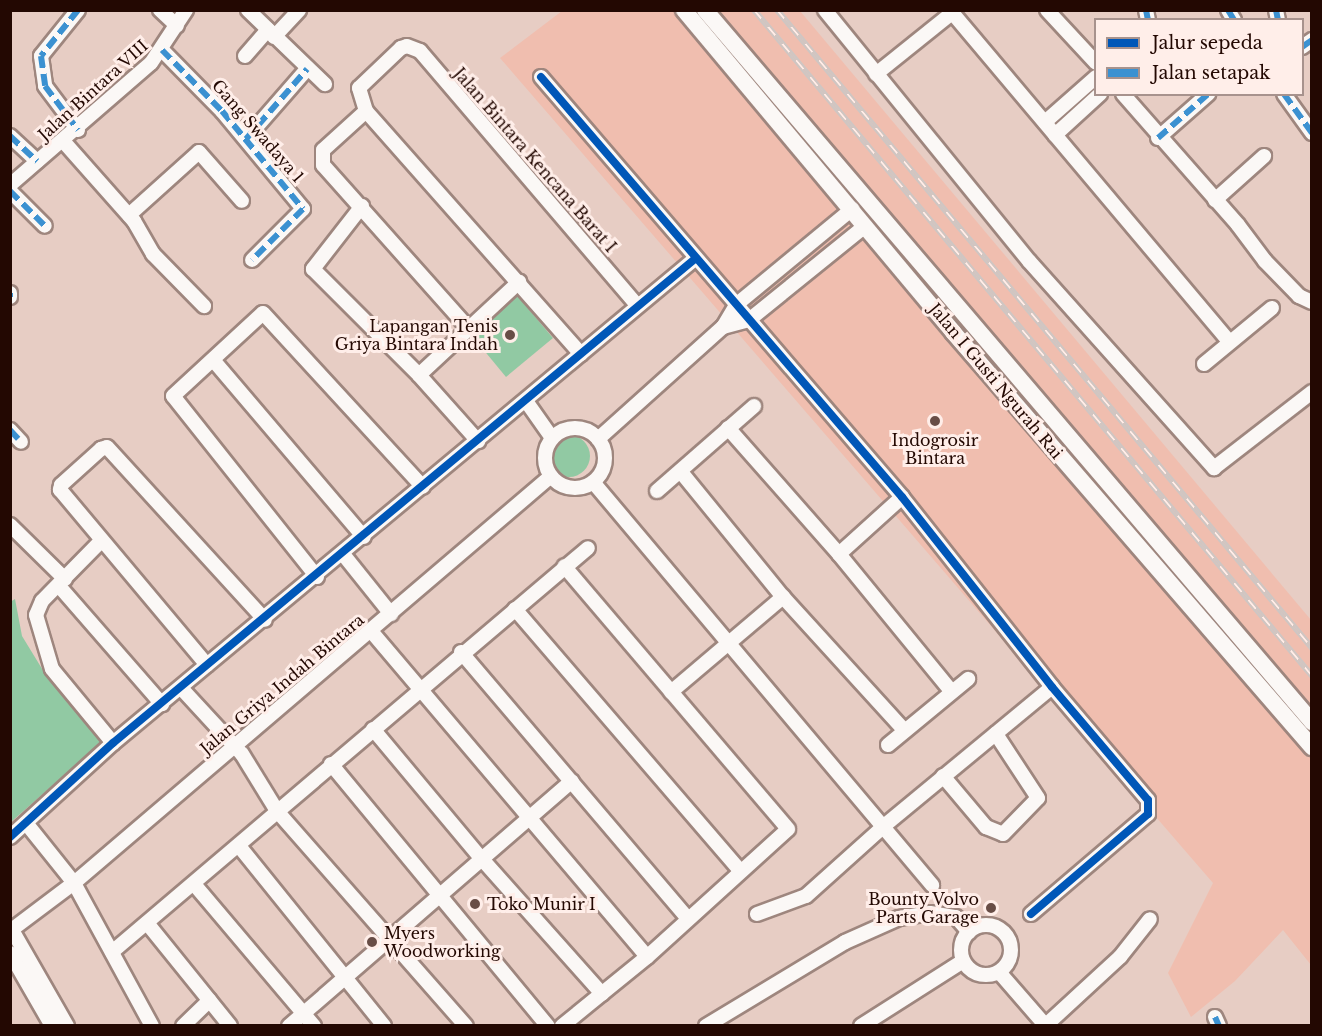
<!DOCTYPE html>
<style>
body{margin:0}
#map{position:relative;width:1322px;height:1036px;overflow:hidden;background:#e7cdc4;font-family:"Libre Baskerville",serif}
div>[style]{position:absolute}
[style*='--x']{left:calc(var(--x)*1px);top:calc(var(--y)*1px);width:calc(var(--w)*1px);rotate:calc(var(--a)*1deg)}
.built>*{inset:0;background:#f0beaf}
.green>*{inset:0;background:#91c9a3}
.round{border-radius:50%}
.roads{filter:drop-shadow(2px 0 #9e867e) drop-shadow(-2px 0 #9e867e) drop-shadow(0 2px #9e867e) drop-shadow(0 -2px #9e867e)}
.minor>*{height:14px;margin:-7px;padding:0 7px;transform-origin:7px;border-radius:7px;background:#fbf8f6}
.minor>.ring{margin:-7px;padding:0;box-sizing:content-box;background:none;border:14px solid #fbf8f6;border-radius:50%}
.major>*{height:16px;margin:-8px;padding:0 8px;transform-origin:8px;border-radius:8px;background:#fbf8f6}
.rail>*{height:6px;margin-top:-3px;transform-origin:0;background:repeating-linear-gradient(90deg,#ffeee9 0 11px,#cec6c3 0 22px);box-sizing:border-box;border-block:2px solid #cec6c3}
.quiet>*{height:6px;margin-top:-3px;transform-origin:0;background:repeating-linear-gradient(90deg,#3b91d1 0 12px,transparent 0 18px)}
.cycleway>*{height:8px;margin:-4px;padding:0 4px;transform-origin:4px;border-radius:4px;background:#0057b8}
.dots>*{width:16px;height:16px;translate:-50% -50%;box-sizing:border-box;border:3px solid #ffeee9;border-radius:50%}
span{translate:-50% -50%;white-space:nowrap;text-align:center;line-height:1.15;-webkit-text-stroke:6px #ffeee9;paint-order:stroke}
.street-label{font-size:16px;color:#230802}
.poi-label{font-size:16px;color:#230802}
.right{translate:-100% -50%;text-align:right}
.left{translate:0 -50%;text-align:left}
.frame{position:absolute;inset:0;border:12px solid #230802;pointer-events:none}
.legend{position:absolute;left:1094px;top:18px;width:210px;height:78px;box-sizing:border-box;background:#ffeee9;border:2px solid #a7928d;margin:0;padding:8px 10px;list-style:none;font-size:18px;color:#230802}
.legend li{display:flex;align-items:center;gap:12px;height:30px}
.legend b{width:30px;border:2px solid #a7928d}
</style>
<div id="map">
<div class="built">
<i style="clip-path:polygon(562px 11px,684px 11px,1311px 747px,1311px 965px,1283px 930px,1235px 981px,1191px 1017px,1168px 973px,1213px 883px,500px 58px)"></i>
<i style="clip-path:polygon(705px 11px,800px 11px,1311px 620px,1311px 722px)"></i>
</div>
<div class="green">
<i style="clip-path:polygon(515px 293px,553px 338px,506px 377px,468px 331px)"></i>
<i class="round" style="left:548px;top:435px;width:42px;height:42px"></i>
<i style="clip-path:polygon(15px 599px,22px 636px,44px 672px,104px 740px,11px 822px,10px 602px)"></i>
</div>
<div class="roads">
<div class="minor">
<i style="--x:78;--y:10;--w:59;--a:128.8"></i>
<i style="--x:41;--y:56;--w:30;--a:82"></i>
<i style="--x:45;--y:86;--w:55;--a:53.1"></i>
<i style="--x:160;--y:10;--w:23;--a:43"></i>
<i style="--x:248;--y:10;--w:107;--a:43.9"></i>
<i style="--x:825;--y:10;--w:323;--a:50.9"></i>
<i style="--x:1029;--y:261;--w:278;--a:48.2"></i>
<i style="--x:1214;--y:468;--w:124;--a:-37.8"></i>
<i style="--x:950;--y:10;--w:434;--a:49.9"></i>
<i style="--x:1047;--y:10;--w:72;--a:47.2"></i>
<i style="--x:1146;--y:10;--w:10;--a:79"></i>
<i style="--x:1228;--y:10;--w:12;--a:59"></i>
<i style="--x:1276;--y:10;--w:10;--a:79"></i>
<i style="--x:274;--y:37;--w:37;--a:-47"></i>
<i style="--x:1302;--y:47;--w:12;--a:-35"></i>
<i style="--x:162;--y:50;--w:86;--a:45.5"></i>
<i style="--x:222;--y:111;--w:127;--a:50.4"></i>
<i style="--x:303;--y:209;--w:72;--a:135"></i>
<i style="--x:245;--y:56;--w:35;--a:-49"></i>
<i style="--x:876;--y:74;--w:97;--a:-38.8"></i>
<i style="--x:541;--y:77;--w:554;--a:49.32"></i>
<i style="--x:902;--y:497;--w:242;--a:51.7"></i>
<i style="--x:1052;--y:687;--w:148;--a:49.7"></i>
<i style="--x:1148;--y:800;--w:14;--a:90"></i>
<i style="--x:1148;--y:814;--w:154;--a:139.5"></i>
<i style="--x:1123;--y:94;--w:174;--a:48.7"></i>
<i style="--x:1238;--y:225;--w:45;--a:53.1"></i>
<i style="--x:1265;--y:261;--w:49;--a:45.8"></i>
<i style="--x:1299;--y:296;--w:14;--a:25"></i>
<i style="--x:1284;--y:94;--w:48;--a:54.3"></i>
<i style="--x:366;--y:111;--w:58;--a:137.8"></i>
<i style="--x:323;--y:150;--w:15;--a:90"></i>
<i style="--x:323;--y:165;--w:220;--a:48.3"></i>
<i style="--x:1045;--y:122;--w:68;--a:-41.4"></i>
<i style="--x:1055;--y:135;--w:61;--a:-42.3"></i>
<i style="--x:10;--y:136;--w:37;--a:43"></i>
<i style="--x:1158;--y:138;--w:67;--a:-41.3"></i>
<i style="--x:246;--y:139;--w:93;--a:-48.9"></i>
<i style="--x:64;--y:142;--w:106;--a:48.5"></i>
<i style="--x:134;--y:221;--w:38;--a:60"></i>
<i style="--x:153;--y:254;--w:73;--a:45.6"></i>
<i style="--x:10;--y:185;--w:186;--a:-40.9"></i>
<i style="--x:151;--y:63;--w:64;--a:-56.6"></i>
<i style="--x:10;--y:191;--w:49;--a:45"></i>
<i style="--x:1215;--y:200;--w:66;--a:-41.9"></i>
<i style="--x:362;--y:206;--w:80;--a:127.9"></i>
<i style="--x:313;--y:269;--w:150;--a:45"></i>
<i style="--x:419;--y:375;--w:89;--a:48.2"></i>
<i style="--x:129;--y:215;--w:94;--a:-42"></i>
<i style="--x:199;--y:152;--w:65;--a:48.7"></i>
<i style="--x:10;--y:293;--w:4;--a:90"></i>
<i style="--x:723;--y:327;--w:27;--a:-15"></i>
<i style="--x:749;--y:320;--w:149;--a:-39"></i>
<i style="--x:581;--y:354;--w:324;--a:-131.5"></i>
<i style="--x:366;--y:111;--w:24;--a:-107"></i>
<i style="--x:359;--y:88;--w:58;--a:-43.6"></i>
<i style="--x:401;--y:48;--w:6;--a:-18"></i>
<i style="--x:407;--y:46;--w:14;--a:21"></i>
<i style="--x:420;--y:51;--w:335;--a:49.5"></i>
<i style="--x:214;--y:361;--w:231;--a:49.6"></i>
<i style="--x:1204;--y:364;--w:88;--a:-39.5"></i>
<i style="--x:419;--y:375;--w:137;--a:-42.9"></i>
<i style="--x:526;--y:401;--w:45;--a:54.9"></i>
<i style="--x:728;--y:428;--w:168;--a:48.6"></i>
<i style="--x:839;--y:554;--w:177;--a:50.7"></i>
<i class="ring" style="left:545px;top:428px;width:46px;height:46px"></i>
<i style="--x:10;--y:430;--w:16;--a:47"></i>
<i style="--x:598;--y:439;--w:168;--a:-41.9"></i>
<i style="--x:723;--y:327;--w:26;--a:-59"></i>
<i style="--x:736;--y:305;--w:151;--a:-39.6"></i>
<i style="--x:681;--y:472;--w:161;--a:50.8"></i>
<i style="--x:783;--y:597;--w:180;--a:47.7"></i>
<i style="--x:593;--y:482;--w:527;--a:49.93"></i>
<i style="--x:657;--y:491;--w:129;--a:-41.2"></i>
<i style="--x:10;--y:525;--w:77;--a:44.5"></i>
<i style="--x:101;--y:541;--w:84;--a:134.5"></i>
<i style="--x:42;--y:601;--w:15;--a:113"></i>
<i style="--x:36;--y:615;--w:56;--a:73.5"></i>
<i style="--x:52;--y:669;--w:96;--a:50.5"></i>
<i style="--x:343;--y:554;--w:77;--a:51.3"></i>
<i style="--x:839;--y:554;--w:85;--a:-42.1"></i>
<i style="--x:317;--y:577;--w:231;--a:-128.5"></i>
<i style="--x:173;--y:396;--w:122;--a:-42.7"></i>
<i style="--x:263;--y:313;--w:236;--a:47.4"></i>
<i style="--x:59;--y:586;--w:157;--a:48.9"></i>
<i style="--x:515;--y:609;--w:345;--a:49.3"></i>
<i style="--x:371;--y:631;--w:427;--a:49.7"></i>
<i style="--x:461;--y:652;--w:349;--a:49.6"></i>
<i style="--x:207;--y:665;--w:229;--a:-130"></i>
<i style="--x:60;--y:490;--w:5;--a:-79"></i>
<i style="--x:61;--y:485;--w:54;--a:-42"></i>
<i style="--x:101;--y:449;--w:6;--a:-18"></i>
<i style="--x:107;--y:447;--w:234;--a:47.6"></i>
<i style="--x:182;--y:689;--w:88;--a:47.3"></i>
<i style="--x:242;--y:754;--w:67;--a:58.4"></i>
<i style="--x:277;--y:811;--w:286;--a:48.7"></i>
<i style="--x:671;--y:692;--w:147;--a:-40.3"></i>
<i style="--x:373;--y:729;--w:168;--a:50.1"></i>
<i style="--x:481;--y:858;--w:182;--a:48.3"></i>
<i style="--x:888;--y:745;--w:104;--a:-39.5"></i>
<i style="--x:331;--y:764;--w:340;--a:50.4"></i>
<i style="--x:943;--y:776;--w:67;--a:49.9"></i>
<i style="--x:986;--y:827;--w:18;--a:22"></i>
<i style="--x:1003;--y:834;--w:50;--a:-45.8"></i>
<i style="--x:1038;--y:798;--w:77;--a:-123.3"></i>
<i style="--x:26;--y:823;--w:77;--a:51.3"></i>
<i style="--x:74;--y:883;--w:163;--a:61.4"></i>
<i style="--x:10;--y:837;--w:139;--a:-42.4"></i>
<i style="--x:113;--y:743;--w:758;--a:-39.76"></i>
<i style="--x:239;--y:846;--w:231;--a:51.1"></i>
<i style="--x:194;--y:884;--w:186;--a:49.8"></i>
<i style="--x:757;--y:914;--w:52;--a:-20.2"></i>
<i style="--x:806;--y:896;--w:105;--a:-41.9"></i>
<i style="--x:884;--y:826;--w:218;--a:-39.6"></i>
<i style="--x:147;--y:923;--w:132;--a:51.1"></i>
<i class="ring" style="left:961px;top:925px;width:36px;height:36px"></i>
<i style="--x:12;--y:930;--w:111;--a:60.2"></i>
<i style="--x:10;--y:931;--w:80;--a:-36.9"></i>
<i style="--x:74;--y:883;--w:627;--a:-40.47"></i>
<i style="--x:112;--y:952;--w:624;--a:-40.32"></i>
<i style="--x:10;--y:953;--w:84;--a:60.1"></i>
<i style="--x:999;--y:972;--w:72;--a:49"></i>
<i style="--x:1215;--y:1017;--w:10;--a:66"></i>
<i style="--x:183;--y:1026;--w:37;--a:-44"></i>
<i style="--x:289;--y:1026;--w:374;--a:-40.9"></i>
<i style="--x:562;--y:1026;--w:109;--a:-39.1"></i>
<i style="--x:647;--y:957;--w:190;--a:-42.2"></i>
<i style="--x:788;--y:829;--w:345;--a:-130.4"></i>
<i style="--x:706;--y:1026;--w:162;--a:-31.1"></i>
<i style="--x:845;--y:942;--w:59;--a:-24"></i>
<i style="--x:899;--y:918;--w:31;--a:-9"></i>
<i style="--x:930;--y:913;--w:26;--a:9"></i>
<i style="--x:956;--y:917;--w:20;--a:49"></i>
<i style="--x:861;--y:1026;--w:121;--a:-32.5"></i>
<i style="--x:1045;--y:1026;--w:102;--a:-42.6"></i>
<i style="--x:1120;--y:957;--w:48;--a:-51.7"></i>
</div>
<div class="major">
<i style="--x:684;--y:10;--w:420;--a:50.1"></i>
<i style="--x:953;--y:332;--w:549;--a:49.14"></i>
<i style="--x:705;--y:10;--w:936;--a:49.55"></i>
</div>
</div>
<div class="rail">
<i style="--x:754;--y:10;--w:869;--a:50.04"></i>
<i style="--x:777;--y:10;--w:833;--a:50.02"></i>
</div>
<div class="quiet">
<i style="--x:78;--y:10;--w:59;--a:128.8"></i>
<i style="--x:41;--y:56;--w:30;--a:82"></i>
<i style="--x:45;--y:86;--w:55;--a:53.1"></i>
<i style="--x:1146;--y:10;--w:10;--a:79"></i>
<i style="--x:1228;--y:10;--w:12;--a:59"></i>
<i style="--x:1276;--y:10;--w:10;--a:79"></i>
<i style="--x:1302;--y:47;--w:12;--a:-35"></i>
<i style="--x:162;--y:50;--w:86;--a:45.5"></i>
<i style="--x:222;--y:111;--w:127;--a:50.4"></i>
<i style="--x:303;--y:209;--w:72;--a:135"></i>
<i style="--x:1284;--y:94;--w:48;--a:54.3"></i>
<i style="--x:10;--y:136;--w:37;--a:43"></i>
<i style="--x:1158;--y:138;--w:67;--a:-41.3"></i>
<i style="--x:246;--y:139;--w:93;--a:-48.9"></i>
<i style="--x:10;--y:191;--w:49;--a:45"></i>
<i style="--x:10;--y:293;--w:4;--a:90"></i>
<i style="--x:10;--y:430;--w:16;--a:47"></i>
<i style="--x:1215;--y:1017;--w:10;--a:66"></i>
<i style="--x:1046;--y:1025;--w:1;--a:90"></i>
</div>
<div class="cycleway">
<i style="--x:541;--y:77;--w:554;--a:49.32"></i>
<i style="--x:902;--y:497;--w:242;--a:51.7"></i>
<i style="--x:1052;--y:687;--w:148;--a:49.7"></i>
<i style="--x:1148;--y:800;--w:14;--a:90"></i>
<i style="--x:1148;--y:814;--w:154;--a:139.5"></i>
<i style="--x:10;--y:837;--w:139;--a:-42.4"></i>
<i style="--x:113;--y:743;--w:758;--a:-39.76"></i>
</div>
<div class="dots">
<i style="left:510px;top:335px;background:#684d46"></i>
<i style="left:935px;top:421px;background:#684d46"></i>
<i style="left:475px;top:904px;background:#684d46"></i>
<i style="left:991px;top:908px;background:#684d46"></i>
<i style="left:372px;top:942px;background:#684d46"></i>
</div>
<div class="street-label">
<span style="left:93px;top:90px;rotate:-42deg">Jalan Bintara VIII</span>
<span style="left:258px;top:131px;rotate:49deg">Gang Swadaya 1</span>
<span style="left:535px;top:160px;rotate:49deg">Jalan Bintara Kencana Barat I</span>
<span style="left:996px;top:381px;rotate:50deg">Jalan I Gusti Ngurah Rai</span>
<span style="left:282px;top:684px;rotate:-40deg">Jalan Griya Indah Bintara</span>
</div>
<div class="poi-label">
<span class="right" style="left:498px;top:335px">Lapangan Tenis<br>Griya Bintara Indah</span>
<span style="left:935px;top:449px">Indogrosir<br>Bintara</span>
<span class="right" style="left:979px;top:908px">Bounty Volvo<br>Parts Garage</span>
<span class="left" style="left:487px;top:904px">Toko Munir I</span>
<span class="left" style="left:384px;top:942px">Myers<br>Woodworking</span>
</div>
<div class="frame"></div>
<ul class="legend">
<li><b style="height:8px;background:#0057b8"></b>Jalur sepeda</li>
<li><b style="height:8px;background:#3b91d1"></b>Jalan setapak</li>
</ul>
</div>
